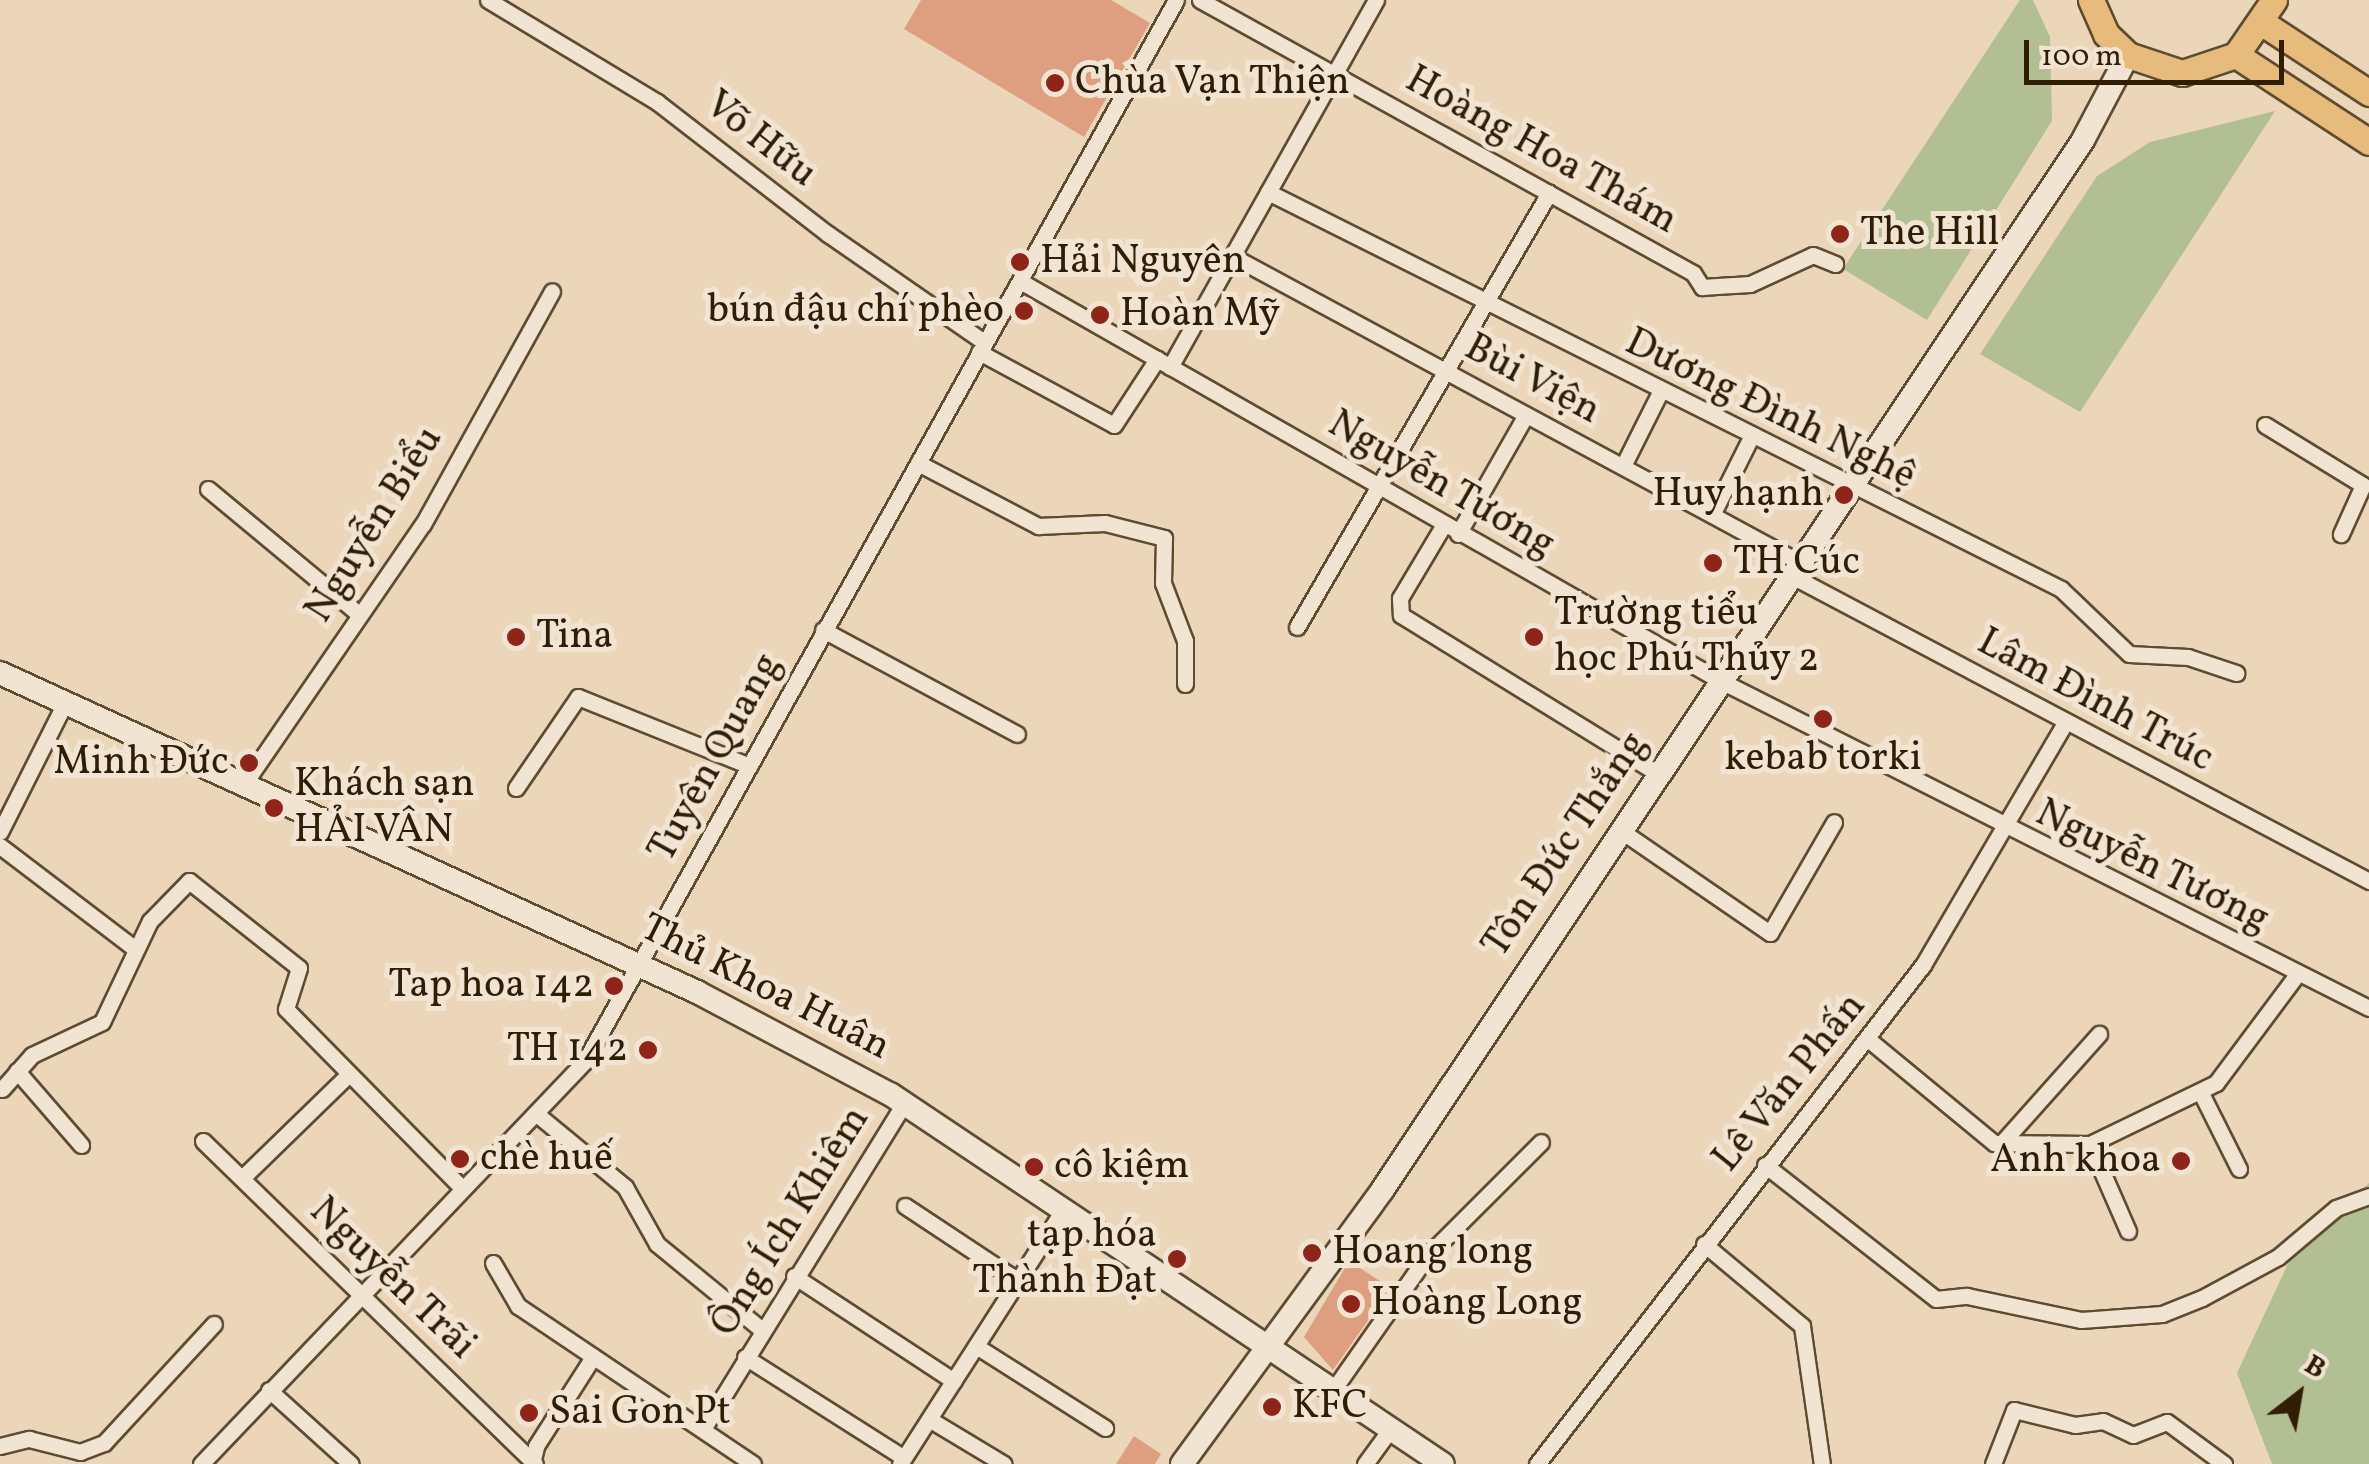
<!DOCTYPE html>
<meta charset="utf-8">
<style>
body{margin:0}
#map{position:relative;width:2369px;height:1464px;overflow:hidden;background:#ebd6b9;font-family:Vollkorn,serif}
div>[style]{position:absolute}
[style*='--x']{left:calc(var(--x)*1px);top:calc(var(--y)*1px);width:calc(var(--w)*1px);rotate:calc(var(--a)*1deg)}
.green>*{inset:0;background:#b2bf93}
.building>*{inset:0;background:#de9f80}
.roads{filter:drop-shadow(2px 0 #5e4c31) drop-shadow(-2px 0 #5e4c31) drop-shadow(0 2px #5e4c31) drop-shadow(0 -2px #5e4c31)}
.street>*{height:15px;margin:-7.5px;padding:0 7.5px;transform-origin:7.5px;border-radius:7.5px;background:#f2e4d2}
.secondary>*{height:22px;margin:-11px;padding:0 11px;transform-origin:11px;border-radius:11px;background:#f2e4d2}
.primary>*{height:25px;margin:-12.5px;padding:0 12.5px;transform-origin:12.5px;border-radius:12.5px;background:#e6bb7c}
.dots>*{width:28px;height:28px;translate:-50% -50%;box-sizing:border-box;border:5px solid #f2e4d2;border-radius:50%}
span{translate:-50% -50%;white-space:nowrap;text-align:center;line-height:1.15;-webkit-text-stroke:10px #f2e4d2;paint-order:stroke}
.poi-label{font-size:40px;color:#2f1e04}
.left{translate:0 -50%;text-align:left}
.right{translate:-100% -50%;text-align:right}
.street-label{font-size:40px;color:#2f1e04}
.north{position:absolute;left:2249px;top:1344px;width:100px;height:100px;-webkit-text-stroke:8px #f2e4d2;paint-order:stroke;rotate:31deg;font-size:28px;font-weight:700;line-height:40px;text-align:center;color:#2f1e04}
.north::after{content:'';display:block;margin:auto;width:35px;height:45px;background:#2f1e04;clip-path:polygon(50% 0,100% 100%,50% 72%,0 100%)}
.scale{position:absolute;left:2024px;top:40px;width:260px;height:45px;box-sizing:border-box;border:5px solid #2f1e04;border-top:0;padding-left:12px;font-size:30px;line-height:35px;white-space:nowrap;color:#2f1e04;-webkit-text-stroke:8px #f2e4d2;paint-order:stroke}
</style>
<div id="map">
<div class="green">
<i style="clip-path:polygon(2020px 0,2033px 0,2050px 37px,2052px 121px,1927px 320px,1843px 269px)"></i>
<i style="clip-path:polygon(2275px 111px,2080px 412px,1980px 354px,2097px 176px,2150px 142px)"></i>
<i style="clip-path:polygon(2369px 1183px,2369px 1464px,2272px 1464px,2237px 1373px,2292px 1255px)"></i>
</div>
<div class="building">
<i style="clip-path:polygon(921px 0,1111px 0,1150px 23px,1084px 137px,904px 29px)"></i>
<i style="clip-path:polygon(1349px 1261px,1391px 1288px,1333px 1370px,1304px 1337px)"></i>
<i style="clip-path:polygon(1134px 1436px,1161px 1454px,1155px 1464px,1116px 1464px)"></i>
</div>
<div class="roads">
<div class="street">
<i style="--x:488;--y:0;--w:197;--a:31.1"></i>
<i style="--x:657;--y:102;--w:216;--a:37.7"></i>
<i style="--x:828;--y:234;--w:190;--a:34.7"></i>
<i style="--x:1200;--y:0;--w:564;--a:28.98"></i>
<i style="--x:1693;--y:273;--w:17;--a:57"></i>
<i style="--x:1702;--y:287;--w:48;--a:-3.6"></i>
<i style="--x:1750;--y:284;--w:69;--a:-24.7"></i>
<i style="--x:1813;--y:255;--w:24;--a:22"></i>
<i style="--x:1268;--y:192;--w:887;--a:26.59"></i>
<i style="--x:2061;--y:589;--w:94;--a:43.7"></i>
<i style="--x:2129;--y:654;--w:59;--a:2.9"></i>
<i style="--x:2188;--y:657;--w:51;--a:18.4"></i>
<i style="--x:1232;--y:256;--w:647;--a:28.35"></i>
<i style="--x:1020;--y:281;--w:807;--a:29.71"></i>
<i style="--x:1721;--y:681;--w:726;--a:26.78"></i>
<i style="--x:979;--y:352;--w:153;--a:28.4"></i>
<i style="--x:1114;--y:425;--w:79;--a:-56.9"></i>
<i style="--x:1170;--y:367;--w:421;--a:-60.7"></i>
<i style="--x:2265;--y:425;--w:115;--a:31.5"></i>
<i style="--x:2363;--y:485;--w:54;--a:114.2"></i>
<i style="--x:918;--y:463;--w:136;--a:27.7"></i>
<i style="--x:1038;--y:526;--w:67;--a:-2.6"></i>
<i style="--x:1105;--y:523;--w:61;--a:14.3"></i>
<i style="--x:1164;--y:538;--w:45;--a:91.3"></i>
<i style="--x:1163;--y:583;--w:62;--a:69.2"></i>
<i style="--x:1185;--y:641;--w:43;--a:90"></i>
<i style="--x:1623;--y:466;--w:83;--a:-63.4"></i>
<i style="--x:208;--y:489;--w:197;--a:39.7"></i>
<i style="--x:1713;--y:513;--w:85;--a:-63.4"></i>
<i style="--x:1443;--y:526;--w:84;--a:120.8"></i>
<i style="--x:1400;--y:598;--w:17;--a:87"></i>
<i style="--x:1401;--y:615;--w:302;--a:31.7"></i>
<i style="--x:1458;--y:534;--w:137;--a:-60.3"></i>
<i style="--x:1792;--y:576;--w:653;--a:27.86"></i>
<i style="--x:1297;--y:627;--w:502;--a:-59.86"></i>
<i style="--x:823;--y:630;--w:220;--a:28.2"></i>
<i style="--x:242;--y:787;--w:319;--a:-55.5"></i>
<i style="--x:423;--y:524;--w:266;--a:-61"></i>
<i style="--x:516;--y:788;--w:110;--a:-55.7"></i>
<i style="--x:578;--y:697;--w:185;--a:21.9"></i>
<i style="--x:1620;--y:830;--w:182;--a:34.5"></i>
<i style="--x:1770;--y:933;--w:128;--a:-60"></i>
<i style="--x:0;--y:832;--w:144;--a:-63.3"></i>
<i style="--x:0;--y:846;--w:168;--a:37.3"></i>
<i style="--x:1869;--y:1040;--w:162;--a:39.5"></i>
<i style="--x:1994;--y:1143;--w:96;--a:0.6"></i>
<i style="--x:2090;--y:1144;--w:140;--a:-25.8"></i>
<i style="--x:2216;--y:1083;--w:137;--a:-53.3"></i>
<i style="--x:17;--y:1071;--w:98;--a:49.1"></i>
<i style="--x:2;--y:1089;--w:45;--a:-48.6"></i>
<i style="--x:32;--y:1055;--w:77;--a:-25.2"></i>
<i style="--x:102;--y:1022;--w:112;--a:-64.6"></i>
<i style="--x:150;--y:921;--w:56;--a:-45.7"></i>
<i style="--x:189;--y:881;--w:140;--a:38.3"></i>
<i style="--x:299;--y:968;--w:43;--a:107.6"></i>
<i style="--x:286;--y:1009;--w:252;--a:45.5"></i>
<i style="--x:2201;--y:1093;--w:85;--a:63.4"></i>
<i style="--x:539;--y:1116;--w:112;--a:39.5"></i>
<i style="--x:625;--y:1187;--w:65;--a:60.7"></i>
<i style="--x:657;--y:1244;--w:134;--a:39.3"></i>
<i style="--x:203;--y:1141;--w:463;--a:44.2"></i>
<i style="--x:2090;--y:1144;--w:95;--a:66.4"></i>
<i style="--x:2000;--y:1145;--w:149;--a:-48.3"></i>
<i style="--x:1765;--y:1165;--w:217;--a:38.1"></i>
<i style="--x:1936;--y:1299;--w:31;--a:-6"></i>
<i style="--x:1967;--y:1296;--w:116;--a:11.9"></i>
<i style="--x:2081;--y:1320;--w:81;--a:-4.2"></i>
<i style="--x:2162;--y:1314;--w:43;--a:-21.8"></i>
<i style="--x:2202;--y:1298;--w:86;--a:-28.3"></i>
<i style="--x:2278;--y:1257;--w:76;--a:-40.2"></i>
<i style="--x:2336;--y:1208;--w:35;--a:-20"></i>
<i style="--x:242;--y:1178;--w:149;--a:-44.2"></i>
<i style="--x:905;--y:1206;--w:134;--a:33.5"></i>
<i style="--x:1704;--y:1244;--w:128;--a:39.9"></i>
<i style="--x:1802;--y:1326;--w:139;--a:81.8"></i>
<i style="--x:493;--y:1263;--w:50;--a:59.8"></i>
<i style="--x:518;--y:1306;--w:283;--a:33.9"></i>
<i style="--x:794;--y:1276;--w:191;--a:33.3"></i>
<i style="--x:976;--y:1346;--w:153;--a:32.4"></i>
<i style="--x:745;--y:1357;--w:188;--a:32.4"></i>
<i style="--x:269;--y:1390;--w:110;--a:42.1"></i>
<i style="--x:1331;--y:1393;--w:167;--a:-55"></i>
<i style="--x:1427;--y:1256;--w:161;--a:-45"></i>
<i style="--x:929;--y:1419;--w:87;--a:31"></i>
<i style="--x:703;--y:1429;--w:384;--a:-58.3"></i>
<i style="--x:0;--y:1446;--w:30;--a:-14"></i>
<i style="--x:29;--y:1439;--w:53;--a:14.3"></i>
<i style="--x:80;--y:1452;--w:26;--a:-21"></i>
<i style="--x:104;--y:1443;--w:162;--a:-47.3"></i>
<i style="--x:201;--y:1464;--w:557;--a:-46.38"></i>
<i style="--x:585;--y:1061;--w:1214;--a:-60.88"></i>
<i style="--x:532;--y:1464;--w:18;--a:-77"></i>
<i style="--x:536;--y:1446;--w:106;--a:-57.4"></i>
<i style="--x:900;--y:1464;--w:305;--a:-57.3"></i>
<i style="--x:1365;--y:1464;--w:41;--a:-54"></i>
<i style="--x:1537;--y:1464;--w:631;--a:-52.28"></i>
<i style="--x:1923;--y:965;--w:281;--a:-59.6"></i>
<i style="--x:1993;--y:1464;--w:58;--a:-68.7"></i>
<i style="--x:2014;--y:1410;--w:63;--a:13.8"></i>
<i style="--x:2075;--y:1425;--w:28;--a:-8"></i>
<i style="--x:2103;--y:1421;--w:33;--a:25"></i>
<i style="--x:2133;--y:1435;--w:36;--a:-21"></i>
<i style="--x:2167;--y:1422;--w:71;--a:36.4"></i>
</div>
<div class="secondary">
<i style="--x:0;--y:673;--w:767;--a:24.59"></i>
<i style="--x:697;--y:992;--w:218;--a:27.9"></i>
<i style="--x:890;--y:1094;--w:665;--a:33.79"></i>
<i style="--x:1182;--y:1464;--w:341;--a:-53.8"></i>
<i style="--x:1383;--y:1189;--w:1261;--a:-56.28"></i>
<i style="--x:2083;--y:140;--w:96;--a:-62.1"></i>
</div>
<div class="primary">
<i style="--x:2091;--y:0;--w:37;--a:66"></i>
<i style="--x:2106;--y:34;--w:30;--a:44"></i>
<i style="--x:2128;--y:55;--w:57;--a:18.4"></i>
<i style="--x:2182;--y:73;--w:57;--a:-18.4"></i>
<i style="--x:2236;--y:55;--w:67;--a:-55.4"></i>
<i style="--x:2264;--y:24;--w:126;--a:33.3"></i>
<i style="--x:2236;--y:55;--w:159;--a:33.2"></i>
</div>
</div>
<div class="dots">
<i style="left:1055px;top:83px;background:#8f2418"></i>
<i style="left:1840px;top:234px;background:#8f2418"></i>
<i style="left:1020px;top:262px;background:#8f2418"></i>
<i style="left:1024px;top:311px;background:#8f2418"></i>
<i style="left:1100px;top:315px;background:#8f2418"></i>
<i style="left:1844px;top:495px;background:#8f2418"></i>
<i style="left:1713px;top:563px;background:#8f2418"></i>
<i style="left:516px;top:637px;background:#8f2418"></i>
<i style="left:1534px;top:637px;background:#8f2418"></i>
<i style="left:1823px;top:719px;background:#8f2418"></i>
<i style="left:249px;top:763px;background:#8f2418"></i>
<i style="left:274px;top:808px;background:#8f2418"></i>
<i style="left:614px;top:986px;background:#8f2418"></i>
<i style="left:648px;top:1050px;background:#8f2418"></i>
<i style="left:460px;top:1159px;background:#8f2418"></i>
<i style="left:2181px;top:1161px;background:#8f2418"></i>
<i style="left:1034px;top:1167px;background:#8f2418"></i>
<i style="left:1312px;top:1253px;background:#8f2418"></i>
<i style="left:1177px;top:1259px;background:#8f2418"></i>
<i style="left:1351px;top:1304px;background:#8f2418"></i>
<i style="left:1272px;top:1407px;background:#8f2418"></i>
<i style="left:529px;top:1413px;background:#8f2418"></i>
</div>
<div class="poi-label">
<span class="left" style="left:1075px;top:83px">Chùa Vạn Thiện</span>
<span class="left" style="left:1860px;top:234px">The Hill</span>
<span class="left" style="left:1040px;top:262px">Hải Nguyên</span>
<span class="right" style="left:1004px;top:311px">bún đậu chí phèo</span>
<span class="left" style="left:1120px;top:315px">Hoàn Mỹ</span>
<span class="right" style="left:1824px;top:495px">Huy hạnh</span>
<span class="left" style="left:1733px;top:563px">TH Cúc</span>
<span class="left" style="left:1554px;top:637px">Trường tiểu<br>học Phú Thủy 2</span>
<span class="left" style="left:536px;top:637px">Tina</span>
<span style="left:1823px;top:759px">kebab torki</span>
<span class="right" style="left:229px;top:763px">Minh Đức</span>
<span class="left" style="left:294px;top:808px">Khách sạn<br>HẢI VÂN</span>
<span class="right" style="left:594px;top:986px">Tap hoa 142</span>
<span class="right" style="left:628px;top:1050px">TH 142</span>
<span class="left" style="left:480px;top:1159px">chè huế</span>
<span class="right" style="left:2161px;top:1161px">Anh khoa</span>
<span class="left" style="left:1054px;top:1167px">cô kiệm</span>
<span class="right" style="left:1157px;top:1259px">tạp hóa<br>Thành Đạt</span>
<span class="left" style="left:1332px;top:1253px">Hoang long</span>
<span class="left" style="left:1371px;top:1304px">Hoàng Long</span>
<span class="left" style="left:1292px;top:1407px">KFC</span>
<span class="left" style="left:549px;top:1413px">Sai Gon Pt</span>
</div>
<div class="street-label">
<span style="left:760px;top:140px;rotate:38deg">Võ Hữu</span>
<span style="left:1541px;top:151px;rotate:29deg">Hoàng Hoa Thám</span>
<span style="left:1532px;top:380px;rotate:28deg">Bùi Viện</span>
<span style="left:1770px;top:410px;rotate:26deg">Dương Đình Nghệ</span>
<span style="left:1441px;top:485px;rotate:30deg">Nguyễn Tương</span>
<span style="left:375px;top:525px;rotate:-58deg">Nguyễn Biểu</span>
<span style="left:2095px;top:701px;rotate:28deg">Lâm Đình Trúc</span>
<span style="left:716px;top:758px;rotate:-61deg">Tuyên Quang</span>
<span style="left:1566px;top:845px;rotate:-56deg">Tôn Đức Thắng</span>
<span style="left:2152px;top:867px;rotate:26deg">Nguyễn Tương</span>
<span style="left:765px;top:988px;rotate:27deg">Thủ Khoa Huân</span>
<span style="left:1790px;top:1083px;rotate:-51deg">Lê Văn Phấn</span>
<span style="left:791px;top:1222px;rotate:-58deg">Ông Ích Khiêm</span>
<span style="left:392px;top:1279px;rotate:44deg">Nguyễn Trãi</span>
</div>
<div class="north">B</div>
<div class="scale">100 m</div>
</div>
